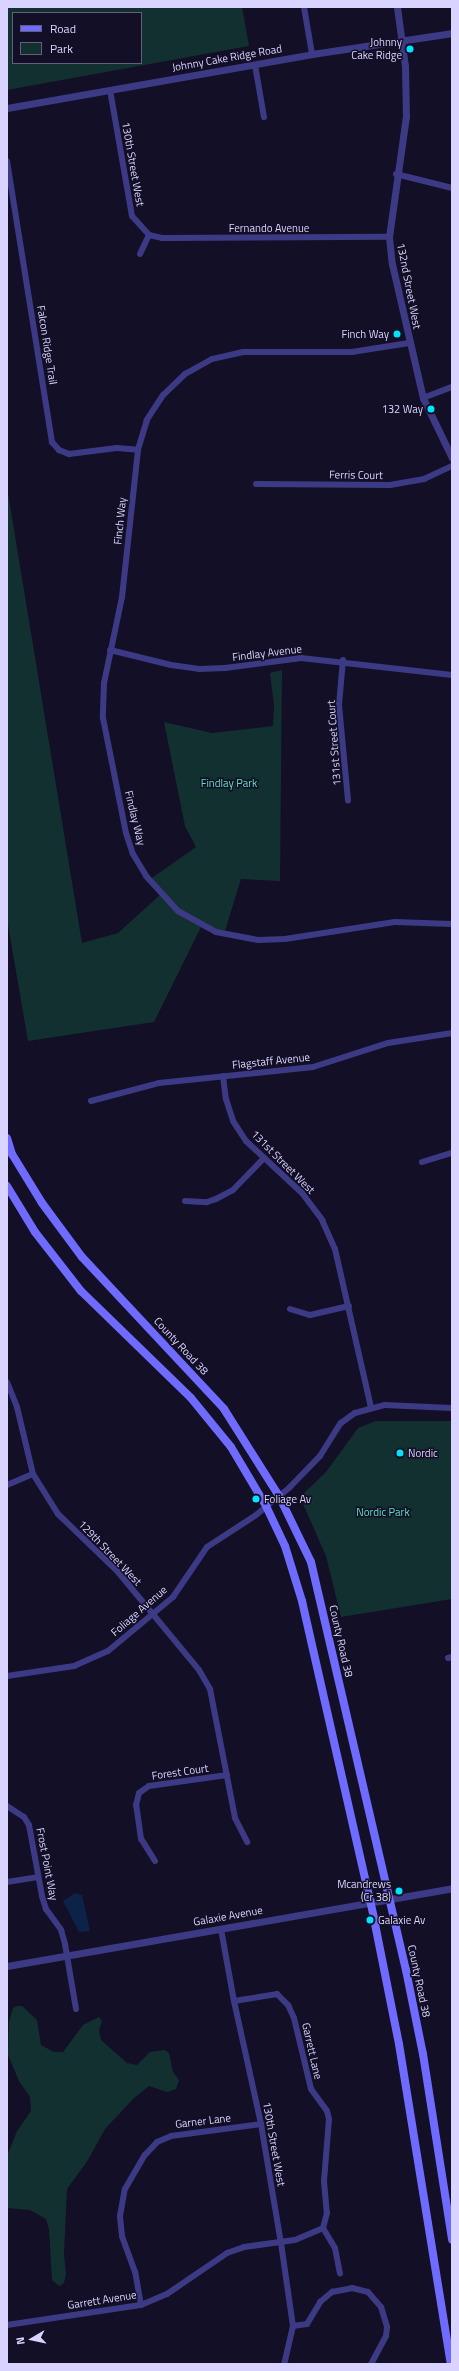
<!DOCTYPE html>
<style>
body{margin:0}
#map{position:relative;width:459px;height:2371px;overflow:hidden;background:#130f26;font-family:"Titillium Web",sans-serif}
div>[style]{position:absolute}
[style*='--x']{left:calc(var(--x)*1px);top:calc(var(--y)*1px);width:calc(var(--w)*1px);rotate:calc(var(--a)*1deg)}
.green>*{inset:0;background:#12302f}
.water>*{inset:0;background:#0c2248}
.minor>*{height:6px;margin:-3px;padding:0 3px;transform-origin:3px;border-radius:3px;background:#3d3a85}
.tertiary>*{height:7px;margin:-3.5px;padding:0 3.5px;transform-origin:3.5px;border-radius:3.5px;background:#3d3a85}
.secondary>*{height:8px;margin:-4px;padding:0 4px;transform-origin:4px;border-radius:4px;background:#6f6bff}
.dots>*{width:11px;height:11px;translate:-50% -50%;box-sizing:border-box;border:2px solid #130f26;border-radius:50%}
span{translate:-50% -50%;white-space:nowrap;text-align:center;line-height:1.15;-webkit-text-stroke:3px #130f26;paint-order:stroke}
.poi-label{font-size:11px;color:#d9d4ff}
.right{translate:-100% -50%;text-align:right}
.left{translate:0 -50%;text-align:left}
.street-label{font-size:11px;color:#d9d4ff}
.park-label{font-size:11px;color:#5fe0c0}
.frame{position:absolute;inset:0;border:8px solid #d9d4ff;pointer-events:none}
.legend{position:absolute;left:12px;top:12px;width:130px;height:52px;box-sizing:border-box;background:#130f26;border:1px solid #625e7d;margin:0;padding:5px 7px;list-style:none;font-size:12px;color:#d9d4ff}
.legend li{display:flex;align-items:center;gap:8px;height:20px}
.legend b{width:20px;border:1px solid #625e7d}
.north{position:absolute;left:12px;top:2319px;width:40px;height:40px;-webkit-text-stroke:3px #130f26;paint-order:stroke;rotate:261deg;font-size:11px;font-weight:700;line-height:16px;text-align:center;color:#d9d4ff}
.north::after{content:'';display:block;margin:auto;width:14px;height:18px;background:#d9d4ff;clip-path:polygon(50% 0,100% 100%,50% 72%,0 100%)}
</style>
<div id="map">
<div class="green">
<i style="clip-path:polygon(evenodd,7px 7px,242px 7px,249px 46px,7px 90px,7px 7px,13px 13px,141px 13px,141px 63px,13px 63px,13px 13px)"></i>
<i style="clip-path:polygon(7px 487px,82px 943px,118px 933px,160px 895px,149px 880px,196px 847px,185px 826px,164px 722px,212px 733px,273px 726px,274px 705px,270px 673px,282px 670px,280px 881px,241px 879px,224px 934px,202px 925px,154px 1022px,28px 1041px,7px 919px)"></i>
<i style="clip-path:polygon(376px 1421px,452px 1421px,452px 1599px,341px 1617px,326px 1556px,300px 1497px,326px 1472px,358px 1428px)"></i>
<i style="clip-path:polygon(17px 2006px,22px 2006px,37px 2020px,41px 2045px,54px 2052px,63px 2052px,83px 2025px,99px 2017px,102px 2021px,99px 2030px,101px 2040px,127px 2063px,137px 2065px,150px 2052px,165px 2050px,169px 2053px,173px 2072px,179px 2080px,176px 2089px,167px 2092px,149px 2086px,133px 2099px,105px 2129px,88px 2160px,67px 2189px,64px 2254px,66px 2274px,64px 2283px,59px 2286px,52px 2280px,49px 2229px,46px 2219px,30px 2210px,7px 2208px,7px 2156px,17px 2131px,31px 2111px,30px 2097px,19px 2081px,8px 2055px,9px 2021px,13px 2008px)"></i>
</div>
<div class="water">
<i style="clip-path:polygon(75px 1893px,82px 1895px,90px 1931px,79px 1932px,63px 1901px)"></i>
</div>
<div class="minor">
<i style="--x:304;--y:7;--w:48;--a:80.3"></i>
<i style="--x:255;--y:65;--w:53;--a:80.2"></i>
<i style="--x:110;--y:90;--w:128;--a:80.1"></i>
<i style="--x:132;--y:216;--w:25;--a:48"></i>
<i style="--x:7;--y:161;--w:285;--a:80.9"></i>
<i style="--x:52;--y:442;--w:11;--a:49"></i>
<i style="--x:59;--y:450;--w:11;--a:22"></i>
<i style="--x:69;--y:454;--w:48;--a:-7.1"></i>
<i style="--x:117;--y:448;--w:21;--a:5"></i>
<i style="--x:396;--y:174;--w:58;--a:14"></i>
<i style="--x:149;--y:235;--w:13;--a:13"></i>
<i style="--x:162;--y:238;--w:227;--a:-0.3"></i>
<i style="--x:140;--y:254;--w:21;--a:-65"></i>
<i style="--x:409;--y:343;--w:58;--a:171"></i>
<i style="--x:352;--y:352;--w:109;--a:180"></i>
<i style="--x:243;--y:352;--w:32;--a:167"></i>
<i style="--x:212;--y:359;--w:31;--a:151"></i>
<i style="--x:185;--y:374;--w:30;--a:136"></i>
<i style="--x:163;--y:395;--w:30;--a:123"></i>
<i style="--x:147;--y:420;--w:31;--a:107"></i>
<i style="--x:138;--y:450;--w:148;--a:96.2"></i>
<i style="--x:122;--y:597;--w:88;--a:101.8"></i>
<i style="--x:104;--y:683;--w:35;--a:92"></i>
<i style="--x:103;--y:718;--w:117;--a:78.7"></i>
<i style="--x:126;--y:833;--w:22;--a:72"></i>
<i style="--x:133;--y:854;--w:26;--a:59"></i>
<i style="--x:146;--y:876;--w:47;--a:47.6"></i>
<i style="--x:178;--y:911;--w:43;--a:28.9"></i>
<i style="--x:216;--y:932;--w:43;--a:10.8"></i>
<i style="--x:258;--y:940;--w:27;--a:-2"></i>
<i style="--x:285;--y:939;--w:111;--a:-8.8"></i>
<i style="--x:395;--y:922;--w:57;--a:2"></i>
<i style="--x:423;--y:398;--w:31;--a:-21"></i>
<i style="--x:256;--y:484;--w:134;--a:0.4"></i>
<i style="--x:390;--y:485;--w:35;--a:-10"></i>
<i style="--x:424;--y:479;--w:31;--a:-25"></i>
<i style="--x:110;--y:650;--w:63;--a:13.8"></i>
<i style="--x:171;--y:665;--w:28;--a:8"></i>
<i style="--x:199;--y:669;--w:26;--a:-2"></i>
<i style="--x:225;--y:668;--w:77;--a:-7.5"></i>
<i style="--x:301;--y:658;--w:152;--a:6.4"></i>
<i style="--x:343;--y:660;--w:45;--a:95.1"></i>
<i style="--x:339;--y:705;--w:96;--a:84.6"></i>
<i style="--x:223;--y:1076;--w:23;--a:83"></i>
<i style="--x:226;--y:1099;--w:23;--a:72"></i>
<i style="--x:233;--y:1121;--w:24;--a:57"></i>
<i style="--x:246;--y:1141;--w:76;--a:42.9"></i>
<i style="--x:302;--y:1193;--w:34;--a:53"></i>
<i style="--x:322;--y:1220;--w:32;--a:66"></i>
<i style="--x:335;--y:1249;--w:162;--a:77.2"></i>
<i style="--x:91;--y:1101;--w:70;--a:-14.8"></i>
<i style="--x:159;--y:1083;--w:155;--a:-5.9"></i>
<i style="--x:313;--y:1067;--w:79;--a:-17.7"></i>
<i style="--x:388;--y:1043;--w:65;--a:-8.9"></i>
<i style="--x:422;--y:1162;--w:31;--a:-17"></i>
<i style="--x:185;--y:1201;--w:22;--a:3"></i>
<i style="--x:207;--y:1202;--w:9;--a:-18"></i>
<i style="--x:216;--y:1199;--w:19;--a:-28"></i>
<i style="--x:233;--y:1190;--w:45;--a:-45.9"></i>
<i style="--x:290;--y:1309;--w:21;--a:17"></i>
<i style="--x:310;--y:1315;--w:40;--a:-13"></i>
<i style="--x:7;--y:1382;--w:27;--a:68"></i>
<i style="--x:17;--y:1407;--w:69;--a:76.6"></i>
<i style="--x:33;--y:1474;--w:47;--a:58"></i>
<i style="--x:58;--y:1514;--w:83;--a:44"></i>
<i style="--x:118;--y:1572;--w:127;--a:50.4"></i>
<i style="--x:199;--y:1670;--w:22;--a:60"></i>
<i style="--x:210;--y:1689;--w:131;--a:79"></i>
<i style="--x:235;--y:1818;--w:27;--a:63"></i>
<i style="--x:7;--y:1485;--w:28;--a:-23"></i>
<i style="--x:448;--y:1658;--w:4;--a:-14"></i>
<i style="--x:7;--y:1676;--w:68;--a:-8.5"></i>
<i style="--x:74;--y:1666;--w:37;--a:-24"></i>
<i style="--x:108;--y:1651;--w:85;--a:-39.7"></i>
<i style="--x:173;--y:1597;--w:60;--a:-55.8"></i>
<i style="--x:207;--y:1547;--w:59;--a:-33.1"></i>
<i style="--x:256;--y:1515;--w:43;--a:-39.3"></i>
<i style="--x:289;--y:1488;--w:45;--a:-45.9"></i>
<i style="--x:320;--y:1456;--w:39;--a:-58"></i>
<i style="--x:341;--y:1423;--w:17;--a:-36"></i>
<i style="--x:355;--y:1413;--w:31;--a:-15"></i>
<i style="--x:385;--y:1405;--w:67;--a:2.6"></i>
<i style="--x:7;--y:1806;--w:20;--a:33"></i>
<i style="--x:24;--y:1817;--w:9;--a:58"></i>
<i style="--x:29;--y:1825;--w:72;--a:79.6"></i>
<i style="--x:42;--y:1896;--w:14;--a:73"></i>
<i style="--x:46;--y:1909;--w:26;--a:54"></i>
<i style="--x:61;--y:1930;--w:15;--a:74"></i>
<i style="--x:65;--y:1944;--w:66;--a:80.4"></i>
<i style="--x:155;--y:1861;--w:26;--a:-122"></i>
<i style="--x:141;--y:1839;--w:34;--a:-98"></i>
<i style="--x:136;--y:1805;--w:12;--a:-76"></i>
<i style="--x:139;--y:1793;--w:12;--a:-35"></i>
<i style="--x:149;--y:1786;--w:79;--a:-8"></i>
<i style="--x:7;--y:1882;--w:31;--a:-9"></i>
<i style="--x:221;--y:1929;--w:73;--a:79.8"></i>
<i style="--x:234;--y:2001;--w:126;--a:77.6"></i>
<i style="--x:261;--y:2124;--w:121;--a:80.5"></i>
<i style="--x:281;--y:2243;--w:84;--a:81.8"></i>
<i style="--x:293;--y:2326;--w:39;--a:103"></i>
<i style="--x:234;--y:2001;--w:44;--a:-9.2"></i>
<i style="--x:277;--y:1994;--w:16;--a:45"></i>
<i style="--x:288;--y:2005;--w:14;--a:65"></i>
<i style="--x:294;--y:2018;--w:73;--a:76.5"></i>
<i style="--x:311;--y:2089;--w:27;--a:54"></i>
<i style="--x:327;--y:2111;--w:8;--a:76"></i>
<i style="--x:329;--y:2119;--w:62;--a:94.6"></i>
<i style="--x:324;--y:2181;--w:32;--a:85"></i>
<i style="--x:327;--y:2213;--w:16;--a:105"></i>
<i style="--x:323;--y:2228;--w:23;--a:59"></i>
<i style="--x:335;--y:2248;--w:26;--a:79"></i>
<i style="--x:141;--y:2305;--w:34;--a:-100"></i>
<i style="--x:135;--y:2272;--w:38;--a:-110"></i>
<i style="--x:122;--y:2236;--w:20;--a:-96"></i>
<i style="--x:120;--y:2216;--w:27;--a:-80"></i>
<i style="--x:125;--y:2189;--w:39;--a:-60"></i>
<i style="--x:145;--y:2155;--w:18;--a:-47"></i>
<i style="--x:157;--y:2142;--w:15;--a:-23"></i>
<i style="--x:171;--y:2136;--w:91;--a:-7.6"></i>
<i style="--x:7;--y:2325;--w:135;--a:-8.5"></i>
<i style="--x:141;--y:2305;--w:28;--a:-23"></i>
<i style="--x:167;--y:2294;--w:73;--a:-34.3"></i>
<i style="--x:227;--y:2253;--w:18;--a:-19"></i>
<i style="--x:244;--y:2247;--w:51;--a:-7.8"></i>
<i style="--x:295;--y:2240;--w:30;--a:-23"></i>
<i style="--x:293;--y:2326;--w:14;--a:-8"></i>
<i style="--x:307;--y:2324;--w:26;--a:-59"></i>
<i style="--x:320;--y:2302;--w:16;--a:-40"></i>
<i style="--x:332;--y:2292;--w:20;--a:-11"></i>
<i style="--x:352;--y:2288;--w:16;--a:14"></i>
<i style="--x:368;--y:2292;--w:20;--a:49"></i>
<i style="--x:381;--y:2307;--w:21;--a:73"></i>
<i style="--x:387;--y:2327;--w:9;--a:96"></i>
<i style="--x:386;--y:2336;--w:32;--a:118"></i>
</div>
<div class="tertiary">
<i style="--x:397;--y:7;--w:60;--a:82.3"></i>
<i style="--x:405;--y:66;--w:50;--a:88.9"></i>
<i style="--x:406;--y:116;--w:122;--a:98"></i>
<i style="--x:389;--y:237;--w:27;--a:84"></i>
<i style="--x:392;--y:264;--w:138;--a:77"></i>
<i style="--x:423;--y:398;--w:67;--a:64.2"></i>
<i style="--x:7;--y:108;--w:310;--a:-10"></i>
<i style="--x:312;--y:54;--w:142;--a:-8.5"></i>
<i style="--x:7;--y:1966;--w:452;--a:-9.9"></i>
</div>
<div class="secondary">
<i style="--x:7;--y:1138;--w:17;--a:73"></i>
<i style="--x:12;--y:1154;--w:57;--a:58.5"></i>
<i style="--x:42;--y:1203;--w:67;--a:53.5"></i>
<i style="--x:82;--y:1257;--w:208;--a:46.9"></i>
<i style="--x:224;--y:1409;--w:103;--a:57.7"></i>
<i style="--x:279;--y:1496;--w:73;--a:64.1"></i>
<i style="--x:311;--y:1562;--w:419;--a:76.9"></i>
<i style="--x:406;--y:1970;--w:86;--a:78.6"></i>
<i style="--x:423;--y:2054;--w:188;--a:81.1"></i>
<i style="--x:7;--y:1186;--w:54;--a:58.7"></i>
<i style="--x:35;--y:1232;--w:75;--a:52.1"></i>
<i style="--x:81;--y:1291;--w:153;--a:44.2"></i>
<i style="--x:191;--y:1398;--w:63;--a:50.8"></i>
<i style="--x:231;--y:1447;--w:69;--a:59.3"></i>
<i style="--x:266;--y:1506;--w:44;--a:64.6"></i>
<i style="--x:285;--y:1546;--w:58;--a:72.8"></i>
<i style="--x:302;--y:1601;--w:326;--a:77.2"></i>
<i style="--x:374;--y:1919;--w:127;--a:78.7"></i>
<i style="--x:399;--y:2044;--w:324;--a:80.8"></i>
</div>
<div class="dots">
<i style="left:410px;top:49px;background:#00e5ff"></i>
<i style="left:397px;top:334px;background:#00e5ff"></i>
<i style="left:431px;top:409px;background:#00e5ff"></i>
<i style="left:400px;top:1453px;background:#00e5ff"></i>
<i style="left:256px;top:1499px;background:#00e5ff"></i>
<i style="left:399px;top:1891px;background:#00e5ff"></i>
<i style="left:370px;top:1920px;background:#00e5ff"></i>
</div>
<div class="poi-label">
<span class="right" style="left:402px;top:49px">Johnny<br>Cake Ridge</span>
<span class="right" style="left:389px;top:334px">Finch Way</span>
<span class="right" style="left:423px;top:409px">132 Way</span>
<span class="left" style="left:408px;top:1453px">Nordic</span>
<span class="left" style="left:264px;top:1499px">Foliage Av</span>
<span class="right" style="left:391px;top:1891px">Mcandrews<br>(Cr 38)</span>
<span class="left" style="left:378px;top:1920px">Galaxie Av</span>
</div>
<div class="street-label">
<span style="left:227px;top:58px;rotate:-10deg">Johnny Cake Ridge Road</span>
<span style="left:133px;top:164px;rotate:80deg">130th Street West</span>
<span style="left:269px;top:228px">Fernando Avenue</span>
<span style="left:409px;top:286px;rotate:79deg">132nd Street West</span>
<span style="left:47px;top:345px;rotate:81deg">Falcon Ridge Trail</span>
<span style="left:356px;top:475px;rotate:1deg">Ferris Court</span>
<span style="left:120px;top:521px;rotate:-84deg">Finch Way</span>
<span style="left:267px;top:653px;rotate:-7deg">Findlay Avenue</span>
<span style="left:334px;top:743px;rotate:-94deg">131st Street Court</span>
<span style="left:135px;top:818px;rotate:76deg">Findlay Way</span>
<span style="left:271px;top:1061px;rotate:-6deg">Flagstaff Avenue</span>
<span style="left:283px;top:1162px;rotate:45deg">131st Street West</span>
<span style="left:181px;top:1346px;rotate:47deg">County Road 38</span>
<span style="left:110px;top:1553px;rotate:46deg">129th Street West</span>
<span style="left:139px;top:1611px;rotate:-41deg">Foliage Avenue</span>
<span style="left:341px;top:1641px;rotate:77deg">County Road 38</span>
<span style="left:180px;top:1772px;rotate:-8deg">Forest Court</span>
<span style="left:47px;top:1864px;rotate:79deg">Frost Point Way</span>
<span style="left:228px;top:1916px;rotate:-10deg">Galaxie Avenue</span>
<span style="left:419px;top:1981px;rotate:78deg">County Road 38</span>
<span style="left:312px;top:2051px;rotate:77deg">Garrett Lane</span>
<span style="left:203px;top:2121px;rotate:-7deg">Garner Lane</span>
<span style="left:274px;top:2144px;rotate:80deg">130th Street West</span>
<span style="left:102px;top:2300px;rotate:-9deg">Garrett Avenue</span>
</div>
<div class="park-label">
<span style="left:229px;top:783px">Findlay Park</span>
<span style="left:383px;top:1512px">Nordic Park</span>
</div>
<div class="frame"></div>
<ul class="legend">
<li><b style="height:5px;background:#6f6bff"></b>Road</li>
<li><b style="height:11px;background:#12302f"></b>Park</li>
</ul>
<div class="north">N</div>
</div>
